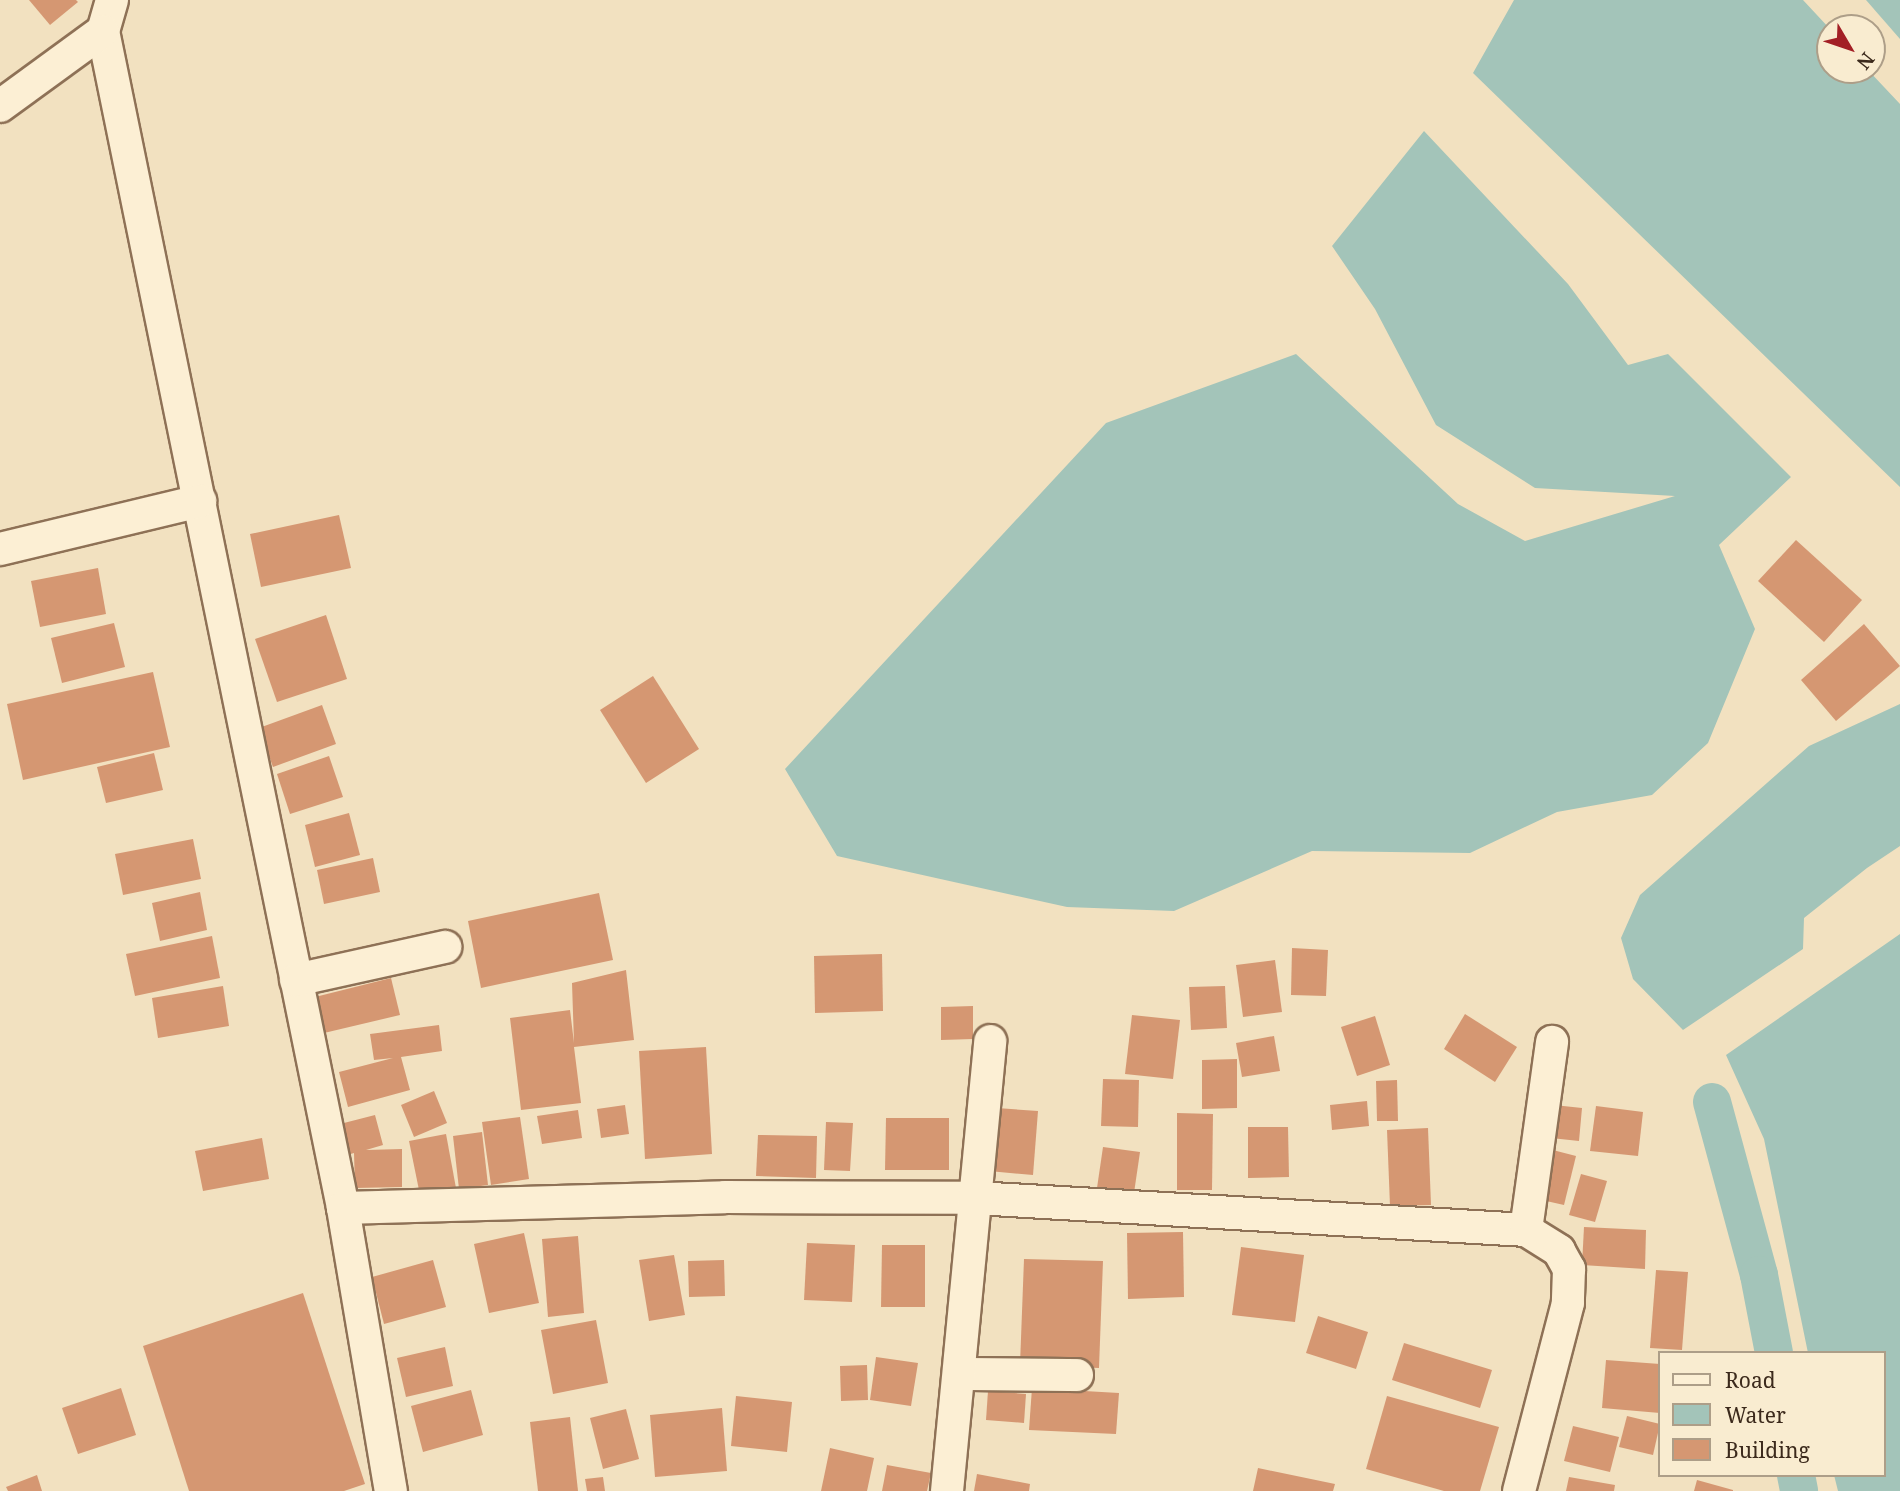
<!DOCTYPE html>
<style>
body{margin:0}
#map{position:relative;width:1900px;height:1491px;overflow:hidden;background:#f2e1c0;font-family:"Noto Serif",serif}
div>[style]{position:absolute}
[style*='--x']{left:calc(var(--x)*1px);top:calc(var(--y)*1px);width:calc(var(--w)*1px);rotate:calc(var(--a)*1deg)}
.water>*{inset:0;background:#a3c4b9}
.canal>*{height:38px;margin:-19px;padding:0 19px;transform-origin:19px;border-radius:19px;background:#a3c4b9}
.building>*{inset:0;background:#d59772}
.roads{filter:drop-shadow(2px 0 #8e7156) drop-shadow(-2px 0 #8e7156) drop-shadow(0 2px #8e7156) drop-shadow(0 -2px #8e7156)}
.street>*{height:32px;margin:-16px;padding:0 16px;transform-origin:16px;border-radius:16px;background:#fcefd4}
span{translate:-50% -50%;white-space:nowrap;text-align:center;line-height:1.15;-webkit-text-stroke:5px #f9ecd0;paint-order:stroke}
.legend{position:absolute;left:1658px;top:1351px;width:228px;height:126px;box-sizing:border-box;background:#f9ecd0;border:2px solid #ad9e88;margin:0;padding:9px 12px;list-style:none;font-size:21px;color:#3c2a1c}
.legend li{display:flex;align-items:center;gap:14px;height:35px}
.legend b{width:35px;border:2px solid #ad9e88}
.north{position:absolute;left:1816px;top:14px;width:70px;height:70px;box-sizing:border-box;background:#f9ecd0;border:2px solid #ad9e88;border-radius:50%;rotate:129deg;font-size:19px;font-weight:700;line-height:28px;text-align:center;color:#3c2a1c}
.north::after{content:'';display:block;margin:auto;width:24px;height:32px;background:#a31f25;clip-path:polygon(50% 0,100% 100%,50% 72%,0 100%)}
</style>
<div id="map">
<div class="water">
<i style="clip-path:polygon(1514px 0,1803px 0,1830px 29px,1830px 70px,1868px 70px,1900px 104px,1900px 487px,1473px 73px)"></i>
<i style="clip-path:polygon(1866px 0,1900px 0,1900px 39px)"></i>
<i style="clip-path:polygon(1424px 131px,1568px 284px,1628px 365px,1668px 354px,1791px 477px,1719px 545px,1755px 629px,1708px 743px,1652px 795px,1557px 812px,1470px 853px,1312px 851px,1174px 911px,1067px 907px,837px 856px,785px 769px,1106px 423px,1296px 354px,1458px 504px,1525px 541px,1675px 496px,1535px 488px,1436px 425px,1375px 309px,1332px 246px)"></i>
<i style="clip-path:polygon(1900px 704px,1900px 846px,1867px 868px,1804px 918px,1803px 949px,1683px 1030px,1633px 979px,1621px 938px,1640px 895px,1809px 746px)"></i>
<i style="clip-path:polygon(1900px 934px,1900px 1491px,1838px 1491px,1834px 1475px,1884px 1475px,1884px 1353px,1808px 1353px,1764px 1139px,1726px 1055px)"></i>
</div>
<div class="canal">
<i style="--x:1712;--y:1102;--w:179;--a:74.8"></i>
<i style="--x:1759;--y:1275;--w:79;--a:79.1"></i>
<i style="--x:1796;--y:1475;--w:16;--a:79"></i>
</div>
<div class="building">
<i style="clip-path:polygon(29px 0,76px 0,78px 2px,50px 25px)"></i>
<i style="clip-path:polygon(339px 515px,351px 568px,261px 587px,250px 534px)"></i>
<i style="clip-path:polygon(1796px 540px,1862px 600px,1824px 642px,1758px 581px)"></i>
<i style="clip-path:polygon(98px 568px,106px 614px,40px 627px,31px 581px)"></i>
<i style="clip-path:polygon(326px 615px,347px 679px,277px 702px,255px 639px)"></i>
<i style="clip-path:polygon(114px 623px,125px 667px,62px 683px,51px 638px)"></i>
<i style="clip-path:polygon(1864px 624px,1900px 666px,1836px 721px,1801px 680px)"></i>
<i style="clip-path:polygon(153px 672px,170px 747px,23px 780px,7px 704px)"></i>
<i style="clip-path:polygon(653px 676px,699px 749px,646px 783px,600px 710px)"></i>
<i style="clip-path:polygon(322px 705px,336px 744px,273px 767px,259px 728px)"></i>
<i style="clip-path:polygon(154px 753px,163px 790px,106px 803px,97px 767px)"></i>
<i style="clip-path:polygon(329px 756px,343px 797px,290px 814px,277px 774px)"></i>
<i style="clip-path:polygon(349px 813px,360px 855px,315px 867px,305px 825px)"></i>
<i style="clip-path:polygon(193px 839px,201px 879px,123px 895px,115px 854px)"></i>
<i style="clip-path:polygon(373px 858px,380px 892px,324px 904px,317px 870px)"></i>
<i style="clip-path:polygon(200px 892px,207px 930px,160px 941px,152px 903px)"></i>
<i style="clip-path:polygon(599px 893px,613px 960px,481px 988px,468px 921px)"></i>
<i style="clip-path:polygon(212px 936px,220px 978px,135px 996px,126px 954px)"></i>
<i style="clip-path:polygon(1292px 948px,1328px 950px,1326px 996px,1291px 995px)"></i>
<i style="clip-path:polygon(882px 954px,883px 1011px,815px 1013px,814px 956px)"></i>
<i style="clip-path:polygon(1275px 960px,1282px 1012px,1243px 1017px,1236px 965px)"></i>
<i style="clip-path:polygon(626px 970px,634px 1040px,574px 1047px,581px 1103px,521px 1110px,510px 1018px,570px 1010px,574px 1043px,572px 983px)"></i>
<i style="clip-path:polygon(391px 978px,400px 1015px,324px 1033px,315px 997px)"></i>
<i style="clip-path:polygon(223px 986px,229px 1026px,158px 1038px,152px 998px)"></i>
<i style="clip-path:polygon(1225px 986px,1227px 1028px,1191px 1030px,1189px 987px)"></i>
<i style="clip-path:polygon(973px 1006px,973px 1039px,941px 1040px,941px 1007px)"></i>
<i style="clip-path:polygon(1465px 1014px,1517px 1047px,1495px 1082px,1444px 1049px)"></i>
<i style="clip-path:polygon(1132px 1015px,1180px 1020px,1173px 1079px,1125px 1074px)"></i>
<i style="clip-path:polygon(1375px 1016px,1390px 1065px,1357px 1076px,1341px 1027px)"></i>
<i style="clip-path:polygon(439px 1025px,442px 1051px,401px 1057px,410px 1090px,348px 1107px,339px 1072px,393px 1058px,374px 1060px,370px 1034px)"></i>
<i style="clip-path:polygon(1274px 1036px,1280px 1071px,1242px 1077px,1236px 1043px)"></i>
<i style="clip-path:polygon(706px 1047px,712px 1154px,645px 1159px,639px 1051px)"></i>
<i style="clip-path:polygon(1237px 1059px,1237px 1108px,1202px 1109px,1202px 1060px)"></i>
<i style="clip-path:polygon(1103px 1079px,1139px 1080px,1138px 1127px,1101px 1126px)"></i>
<i style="clip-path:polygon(1397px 1080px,1398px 1121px,1377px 1121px,1376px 1081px)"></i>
<i style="clip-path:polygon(434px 1091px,447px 1123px,414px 1137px,401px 1105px)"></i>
<i style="clip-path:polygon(1367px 1101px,1369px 1126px,1332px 1130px,1330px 1105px)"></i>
<i style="clip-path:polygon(625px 1105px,629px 1134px,601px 1138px,597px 1109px)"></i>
<i style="clip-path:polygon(1554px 1105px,1582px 1108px,1579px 1141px,1551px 1138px)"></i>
<i style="clip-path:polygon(1596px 1106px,1643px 1112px,1638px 1156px,1590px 1151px)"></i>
<i style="clip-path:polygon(983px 1107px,1038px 1111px,1033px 1175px,978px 1170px)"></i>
<i style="clip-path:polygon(578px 1110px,582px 1138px,542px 1144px,537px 1116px)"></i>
<i style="clip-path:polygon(1177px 1113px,1213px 1114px,1212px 1190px,1177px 1190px)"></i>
<i style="clip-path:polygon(375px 1115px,383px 1145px,366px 1150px,402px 1149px,402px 1187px,355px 1188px,354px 1153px,347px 1155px,340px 1124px)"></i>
<i style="clip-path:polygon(520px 1117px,529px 1179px,491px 1185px,482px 1122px)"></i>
<i style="clip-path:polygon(886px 1118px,949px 1118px,949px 1170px,885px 1170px)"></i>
<i style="clip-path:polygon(826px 1122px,853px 1123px,850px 1171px,824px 1170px)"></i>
<i style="clip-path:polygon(1248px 1127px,1288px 1127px,1289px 1177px,1248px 1178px)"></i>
<i style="clip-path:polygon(1428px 1128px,1431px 1205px,1390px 1206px,1387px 1130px)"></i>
<i style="clip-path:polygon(482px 1132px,488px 1185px,459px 1189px,453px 1136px)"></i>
<i style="clip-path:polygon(446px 1134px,456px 1188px,420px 1195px,409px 1141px)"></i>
<i style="clip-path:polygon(758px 1135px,817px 1136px,816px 1178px,756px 1176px)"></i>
<i style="clip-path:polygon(262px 1138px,269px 1179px,203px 1191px,195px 1151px)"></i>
<i style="clip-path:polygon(1103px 1147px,1140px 1152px,1134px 1193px,1097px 1188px)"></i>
<i style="clip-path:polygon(1545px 1148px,1576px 1156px,1564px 1205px,1533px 1198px)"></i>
<i style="clip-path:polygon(1581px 1174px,1607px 1181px,1595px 1222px,1569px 1215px)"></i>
<i style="clip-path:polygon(1584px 1227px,1646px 1230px,1645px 1269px,1582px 1265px)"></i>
<i style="clip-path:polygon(1183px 1232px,1184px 1297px,1128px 1299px,1127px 1233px)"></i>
<i style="clip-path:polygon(524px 1233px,539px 1303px,489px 1313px,474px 1244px)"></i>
<i style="clip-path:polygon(578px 1236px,584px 1313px,548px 1317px,542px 1239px)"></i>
<i style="clip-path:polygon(807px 1243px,855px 1245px,852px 1302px,804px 1300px)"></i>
<i style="clip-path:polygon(882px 1245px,925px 1245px,925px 1307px,881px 1307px)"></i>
<i style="clip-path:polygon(1241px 1247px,1304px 1255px,1295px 1322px,1232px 1315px)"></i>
<i style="clip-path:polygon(674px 1255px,685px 1315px,649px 1321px,639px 1260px)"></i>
<i style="clip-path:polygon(1024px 1259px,1103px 1261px,1099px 1368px,1020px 1365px)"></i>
<i style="clip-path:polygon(433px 1260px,446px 1307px,384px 1324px,372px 1277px)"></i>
<i style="clip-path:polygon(724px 1260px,725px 1296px,689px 1297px,688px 1261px)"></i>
<i style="clip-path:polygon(1656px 1270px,1688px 1272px,1682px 1350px,1650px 1348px)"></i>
<i style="clip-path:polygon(303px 1293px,365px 1484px,344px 1491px,189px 1491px,143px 1346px)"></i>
<i style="clip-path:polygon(1318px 1316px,1368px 1332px,1356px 1369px,1306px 1353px)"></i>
<i style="clip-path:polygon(596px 1320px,608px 1383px,553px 1394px,541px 1330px)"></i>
<i style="clip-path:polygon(1404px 1343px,1492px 1370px,1480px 1408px,1392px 1380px)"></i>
<i style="clip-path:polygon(445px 1347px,453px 1386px,406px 1397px,397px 1358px)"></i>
<i style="clip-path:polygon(876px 1357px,918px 1363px,911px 1406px,870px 1400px)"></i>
<i style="clip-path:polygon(1606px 1360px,1660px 1364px,1660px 1413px,1602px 1408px)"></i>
<i style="clip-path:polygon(867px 1365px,868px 1400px,841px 1401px,840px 1366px)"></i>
<i style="clip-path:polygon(121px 1388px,136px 1435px,78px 1454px,62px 1408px)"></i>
<i style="clip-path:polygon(1032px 1388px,1119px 1393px,1116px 1434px,1029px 1430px)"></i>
<i style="clip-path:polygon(471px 1390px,483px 1435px,423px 1452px,411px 1406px)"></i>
<i style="clip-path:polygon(988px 1391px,1026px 1394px,1024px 1423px,986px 1420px)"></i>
<i style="clip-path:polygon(736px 1396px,792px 1402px,787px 1452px,731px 1446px)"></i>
<i style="clip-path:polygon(1387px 1396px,1499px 1427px,1480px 1491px,1444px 1491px,1366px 1469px)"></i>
<i style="clip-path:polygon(722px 1408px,727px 1471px,655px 1477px,650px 1415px)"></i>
<i style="clip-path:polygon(626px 1409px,639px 1459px,603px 1469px,590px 1418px)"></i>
<i style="clip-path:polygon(1627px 1416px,1660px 1424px,1653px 1455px,1619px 1447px)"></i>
<i style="clip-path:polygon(570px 1417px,578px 1491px,538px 1491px,530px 1422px)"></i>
<i style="clip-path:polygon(1573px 1426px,1619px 1437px,1610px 1472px,1564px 1461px)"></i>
<i style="clip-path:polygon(830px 1448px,874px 1458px,867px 1491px,821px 1491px)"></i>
<i style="clip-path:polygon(887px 1465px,931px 1473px,927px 1491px,882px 1491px)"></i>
<i style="clip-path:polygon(1258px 1468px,1335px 1484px,1333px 1491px,1253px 1491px)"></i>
<i style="clip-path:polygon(977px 1474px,1030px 1484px,1029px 1491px,974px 1491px)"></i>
<i style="clip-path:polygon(37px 1475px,42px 1491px,8px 1491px,6px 1487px)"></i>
<i style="clip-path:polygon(603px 1477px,605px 1491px,587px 1491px,585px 1479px)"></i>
<i style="clip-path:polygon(1569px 1477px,1615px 1485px,1614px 1491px,1566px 1491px)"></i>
<i style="clip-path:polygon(1697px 1480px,1733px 1490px,1733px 1491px,1694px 1491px)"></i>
</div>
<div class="roads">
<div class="street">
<i style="--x:112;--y:0;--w:32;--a:106"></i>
<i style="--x:103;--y:31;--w:1201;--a:78.47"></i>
<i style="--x:343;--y:1208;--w:287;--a:80.4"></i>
<i style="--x:0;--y:106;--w:127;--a:-36.1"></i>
<i style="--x:0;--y:549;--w:206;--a:-13.5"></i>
<i style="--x:296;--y:980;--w:153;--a:-12.5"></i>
<i style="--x:343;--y:1208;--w:382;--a:-1.6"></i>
<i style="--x:725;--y:1197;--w:250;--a:0.2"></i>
<i style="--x:975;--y:1198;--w:552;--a:3.32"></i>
<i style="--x:1526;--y:1230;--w:39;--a:32"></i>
<i style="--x:1559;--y:1251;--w:21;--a:61"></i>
<i style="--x:1569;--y:1269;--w:34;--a:92"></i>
<i style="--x:1568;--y:1303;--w:194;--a:104.6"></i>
<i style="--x:1526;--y:1230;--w:190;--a:-82.1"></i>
<i style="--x:960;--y:1374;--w:117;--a:0.5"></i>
<i style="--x:947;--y:1491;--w:452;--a:-84.5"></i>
</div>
</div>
<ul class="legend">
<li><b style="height:9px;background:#fcefd4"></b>Road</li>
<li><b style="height:19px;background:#a3c4b9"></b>Water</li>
<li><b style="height:19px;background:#d59772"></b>Building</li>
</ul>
<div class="north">N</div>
</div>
